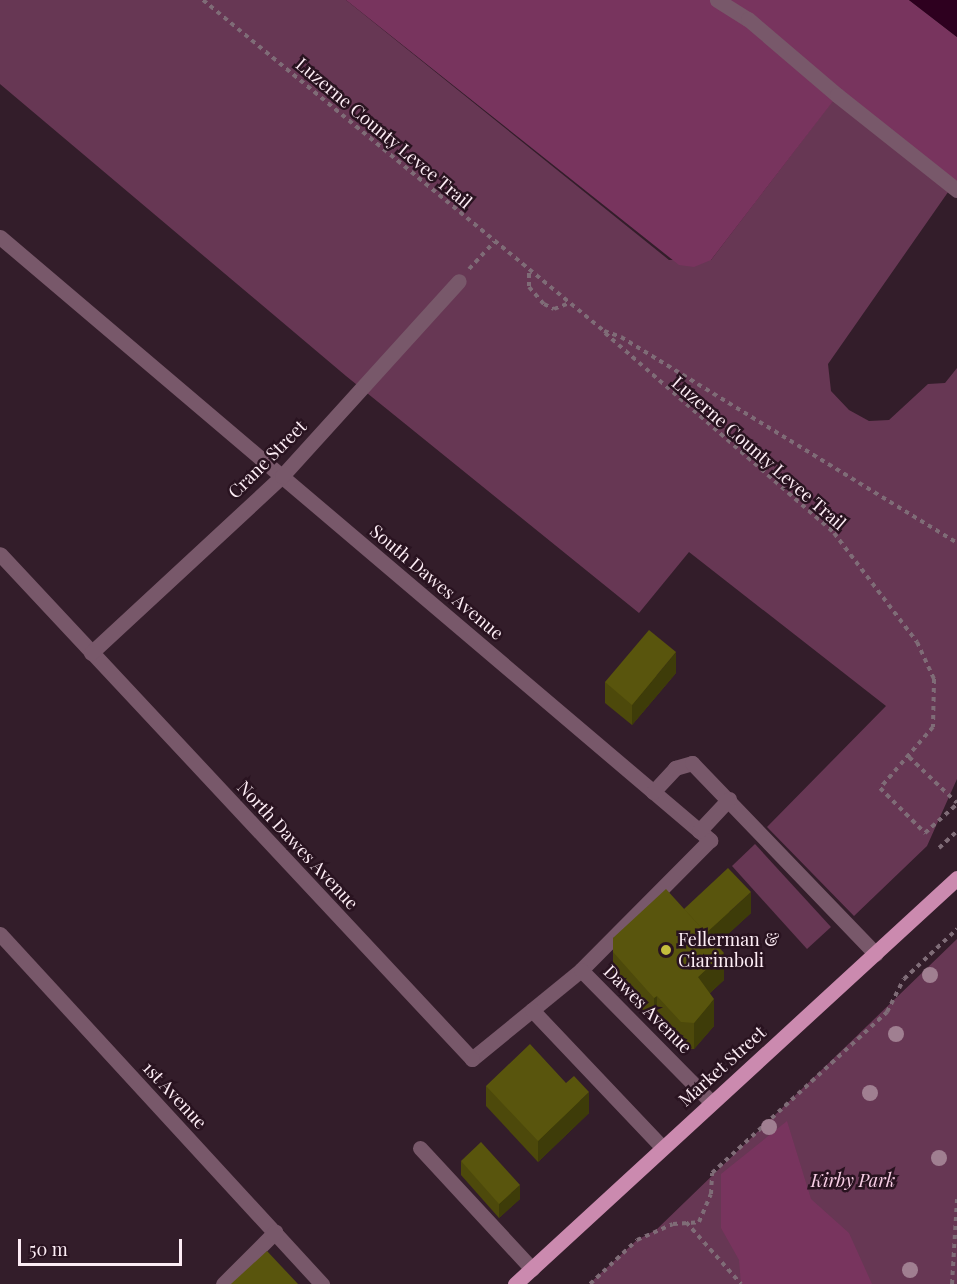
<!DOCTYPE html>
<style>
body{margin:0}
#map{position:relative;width:957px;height:1284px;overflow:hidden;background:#331d2a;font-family:"Playfair Display",serif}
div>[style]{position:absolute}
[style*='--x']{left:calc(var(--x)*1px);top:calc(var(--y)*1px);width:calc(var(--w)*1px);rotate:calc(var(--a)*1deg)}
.green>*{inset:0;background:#673754}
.forest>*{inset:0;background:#78345e}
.water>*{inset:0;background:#2e001f}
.path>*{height:4px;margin-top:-2px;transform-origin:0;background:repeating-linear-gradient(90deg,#7f6c77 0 4.5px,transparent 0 9px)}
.minor>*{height:15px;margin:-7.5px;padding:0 7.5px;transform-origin:7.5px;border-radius:7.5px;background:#78586a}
.major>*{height:15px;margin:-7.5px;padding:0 7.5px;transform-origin:7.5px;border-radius:7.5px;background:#cb8aaf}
.trees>*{width:16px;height:16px;margin:-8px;border-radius:50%;background:#a07f91}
.wall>*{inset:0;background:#4d490b}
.shaded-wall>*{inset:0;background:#3e3c09}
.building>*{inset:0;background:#59550d}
.dots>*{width:16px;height:16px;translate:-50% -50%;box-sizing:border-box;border:3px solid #291320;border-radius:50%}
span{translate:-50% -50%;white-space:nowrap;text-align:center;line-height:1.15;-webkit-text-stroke:5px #291320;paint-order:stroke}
.street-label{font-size:18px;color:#fdedf5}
.poi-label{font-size:18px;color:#fdedf5}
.left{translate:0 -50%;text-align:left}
.park-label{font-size:18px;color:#f9cfe6;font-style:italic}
.scale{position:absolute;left:18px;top:1239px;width:164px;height:27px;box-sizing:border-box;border:3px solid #fdedf5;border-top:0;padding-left:8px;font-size:18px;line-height:21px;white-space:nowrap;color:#fdedf5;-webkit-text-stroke:4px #291320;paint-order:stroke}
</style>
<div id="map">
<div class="green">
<i style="clip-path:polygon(0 0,346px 0,669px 260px,711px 260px,837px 95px,953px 185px,828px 364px,831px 391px,849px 410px,869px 421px,889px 420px,928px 384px,945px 383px,957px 368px,957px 779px,927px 846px,854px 916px,767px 827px,886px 706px,689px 552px,639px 613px,346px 376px,0 84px)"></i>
<i style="clip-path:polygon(755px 844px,831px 927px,807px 949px,732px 866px)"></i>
<i style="clip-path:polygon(957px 939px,957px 1284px,589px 1284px,637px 1240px,656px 1230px)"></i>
</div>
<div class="forest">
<i style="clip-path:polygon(346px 0,909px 0,957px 37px,957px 192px,837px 96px,711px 260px,694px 267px,679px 265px)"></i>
<i style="clip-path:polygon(787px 1121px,811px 1199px,849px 1233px,872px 1284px,741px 1284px,739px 1260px,721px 1228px,721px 1174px)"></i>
</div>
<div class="water">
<i style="clip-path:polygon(909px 0,957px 0,957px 37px)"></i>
</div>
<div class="path">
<i style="--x:203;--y:0;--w:520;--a:39.54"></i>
<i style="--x:604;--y:331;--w:18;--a:19"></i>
<i style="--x:621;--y:337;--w:394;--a:31.5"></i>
<i style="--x:469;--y:269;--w:37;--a:-47"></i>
<i style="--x:529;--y:273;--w:14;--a:90"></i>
<i style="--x:529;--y:287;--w:23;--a:49"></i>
<i style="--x:544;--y:304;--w:11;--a:27"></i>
<i style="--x:554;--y:309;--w:14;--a:-21"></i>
<i style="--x:605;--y:333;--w:304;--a:41.1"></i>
<i style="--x:834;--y:533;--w:137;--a:52.7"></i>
<i style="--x:917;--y:642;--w:41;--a:65.3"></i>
<i style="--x:934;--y:679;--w:48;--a:91.2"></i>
<i style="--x:933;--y:727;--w:81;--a:131"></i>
<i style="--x:880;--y:788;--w:64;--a:45"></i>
<i style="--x:925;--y:833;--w:43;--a:-42.2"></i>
<i style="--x:909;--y:757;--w:66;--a:43.8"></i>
<i style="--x:939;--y:848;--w:25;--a:-43"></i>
<i style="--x:686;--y:1222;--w:83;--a:48.4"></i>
<i style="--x:590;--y:1284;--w:64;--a:-43.1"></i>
<i style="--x:637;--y:1240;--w:39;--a:-24"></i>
<i style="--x:673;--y:1224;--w:26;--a:-4"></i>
<i style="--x:699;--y:1222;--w:30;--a:-67"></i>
<i style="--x:711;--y:1194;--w:21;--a:-87"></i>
<i style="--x:712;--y:1173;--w:238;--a:-42.6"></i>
<i style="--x:887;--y:1012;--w:37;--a:-63"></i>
<i style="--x:904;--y:979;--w:73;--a:-43.3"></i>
<i style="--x:952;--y:1284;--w:85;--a:-86.6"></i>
</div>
<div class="minor">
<i style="--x:717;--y:0;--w:36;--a:32"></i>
<i style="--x:748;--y:19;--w:117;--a:40.5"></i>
<i style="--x:837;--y:95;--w:153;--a:38.4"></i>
<i style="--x:0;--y:237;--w:932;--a:40.34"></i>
<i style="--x:710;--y:840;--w:183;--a:134.8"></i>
<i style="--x:581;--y:970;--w:141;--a:140.8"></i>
<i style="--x:472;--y:1059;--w:691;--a:-133.07"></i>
<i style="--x:91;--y:653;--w:260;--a:-42.8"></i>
<i style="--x:282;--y:476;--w:263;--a:-47.8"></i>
<i style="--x:653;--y:792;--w:33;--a:-47"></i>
<i style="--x:675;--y:768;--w:18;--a:-16"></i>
<i style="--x:692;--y:763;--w:265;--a:46.1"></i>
<i style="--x:699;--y:831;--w:44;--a:-46.8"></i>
<i style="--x:0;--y:934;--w:476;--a:47.4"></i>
<i style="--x:581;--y:970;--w:185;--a:45.4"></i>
<i style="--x:532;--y:1010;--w:189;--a:46.5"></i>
<i style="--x:420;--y:1148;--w:165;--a:47.2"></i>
<i style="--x:223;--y:1284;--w:74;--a:-45"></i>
</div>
<div class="major">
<i style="--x:515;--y:1284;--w:600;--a:-42.57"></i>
</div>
<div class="trees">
<i style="left:930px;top:975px"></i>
<i style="left:896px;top:1034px"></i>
<i style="left:870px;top:1093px"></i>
<i style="left:769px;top:1127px"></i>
<i style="left:939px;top:1158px"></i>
<i style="left:910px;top:1270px"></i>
</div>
<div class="wall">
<i style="clip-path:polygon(676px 673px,632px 725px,605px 703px,605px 682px)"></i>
<i style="clip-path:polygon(684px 909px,751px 913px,716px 945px,724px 980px,710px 993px,714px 1026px,694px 1049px,681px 1049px,657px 1023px,654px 1025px,613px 979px,613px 938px)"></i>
<i style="clip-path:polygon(566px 1083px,589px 1113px,538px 1162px,486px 1106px,486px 1086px)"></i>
<i style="clip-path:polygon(461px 1161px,520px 1199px,499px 1218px,461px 1175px)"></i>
</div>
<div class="shaded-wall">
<i style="clip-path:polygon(676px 652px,676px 673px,632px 725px,632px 705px)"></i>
<i style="clip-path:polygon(751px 892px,751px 913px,703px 957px,703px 936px)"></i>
<i style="clip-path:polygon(724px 953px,724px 980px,698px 1004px,698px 977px)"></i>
<i style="clip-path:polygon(657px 996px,657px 1023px,654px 1025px,654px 998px)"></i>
<i style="clip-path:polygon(714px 999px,714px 1026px,694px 1049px,694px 1023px)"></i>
<i style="clip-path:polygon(589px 1092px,589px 1113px,538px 1162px,538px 1141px)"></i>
<i style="clip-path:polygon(520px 1185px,520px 1199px,499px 1218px,499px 1204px)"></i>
</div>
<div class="building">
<i style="clip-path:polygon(649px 630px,676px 652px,632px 705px,605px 682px)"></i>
<i style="clip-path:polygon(728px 868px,751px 892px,706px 933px,684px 909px)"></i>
<i style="clip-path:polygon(666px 889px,724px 953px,698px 977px,714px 999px,694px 1023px,681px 1022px,657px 996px,654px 998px,613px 952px,613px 938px)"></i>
<i style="clip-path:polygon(530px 1044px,566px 1083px,574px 1076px,589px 1092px,538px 1141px,486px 1086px)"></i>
<i style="clip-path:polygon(481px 1142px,520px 1185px,499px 1204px,461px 1161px)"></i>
<i style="clip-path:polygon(267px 1251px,298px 1284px,231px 1284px)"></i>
</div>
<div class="dots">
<i style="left:666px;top:950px;background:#c4bc3d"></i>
</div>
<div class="street-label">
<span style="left:384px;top:133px;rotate:40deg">Luzerne County Levee Trail</span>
<span style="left:759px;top:453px;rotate:41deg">Luzerne County Levee Trail</span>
<span style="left:267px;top:459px;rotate:-45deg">Crane Street</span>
<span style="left:437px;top:582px;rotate:40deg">South Dawes Avenue</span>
<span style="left:298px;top:845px;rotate:47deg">North Dawes Avenue</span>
<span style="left:648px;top:1009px;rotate:45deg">Dawes Avenue</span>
<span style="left:722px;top:1066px;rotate:-42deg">Market Street</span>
<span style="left:175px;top:1095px;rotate:47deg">1st Avenue</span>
</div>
<div class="poi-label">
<span class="left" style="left:678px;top:950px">Fellerman &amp;<br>Ciarimboli</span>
</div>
<div class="park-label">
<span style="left:853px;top:1180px">Kirby Park</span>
</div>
<div class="scale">50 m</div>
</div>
